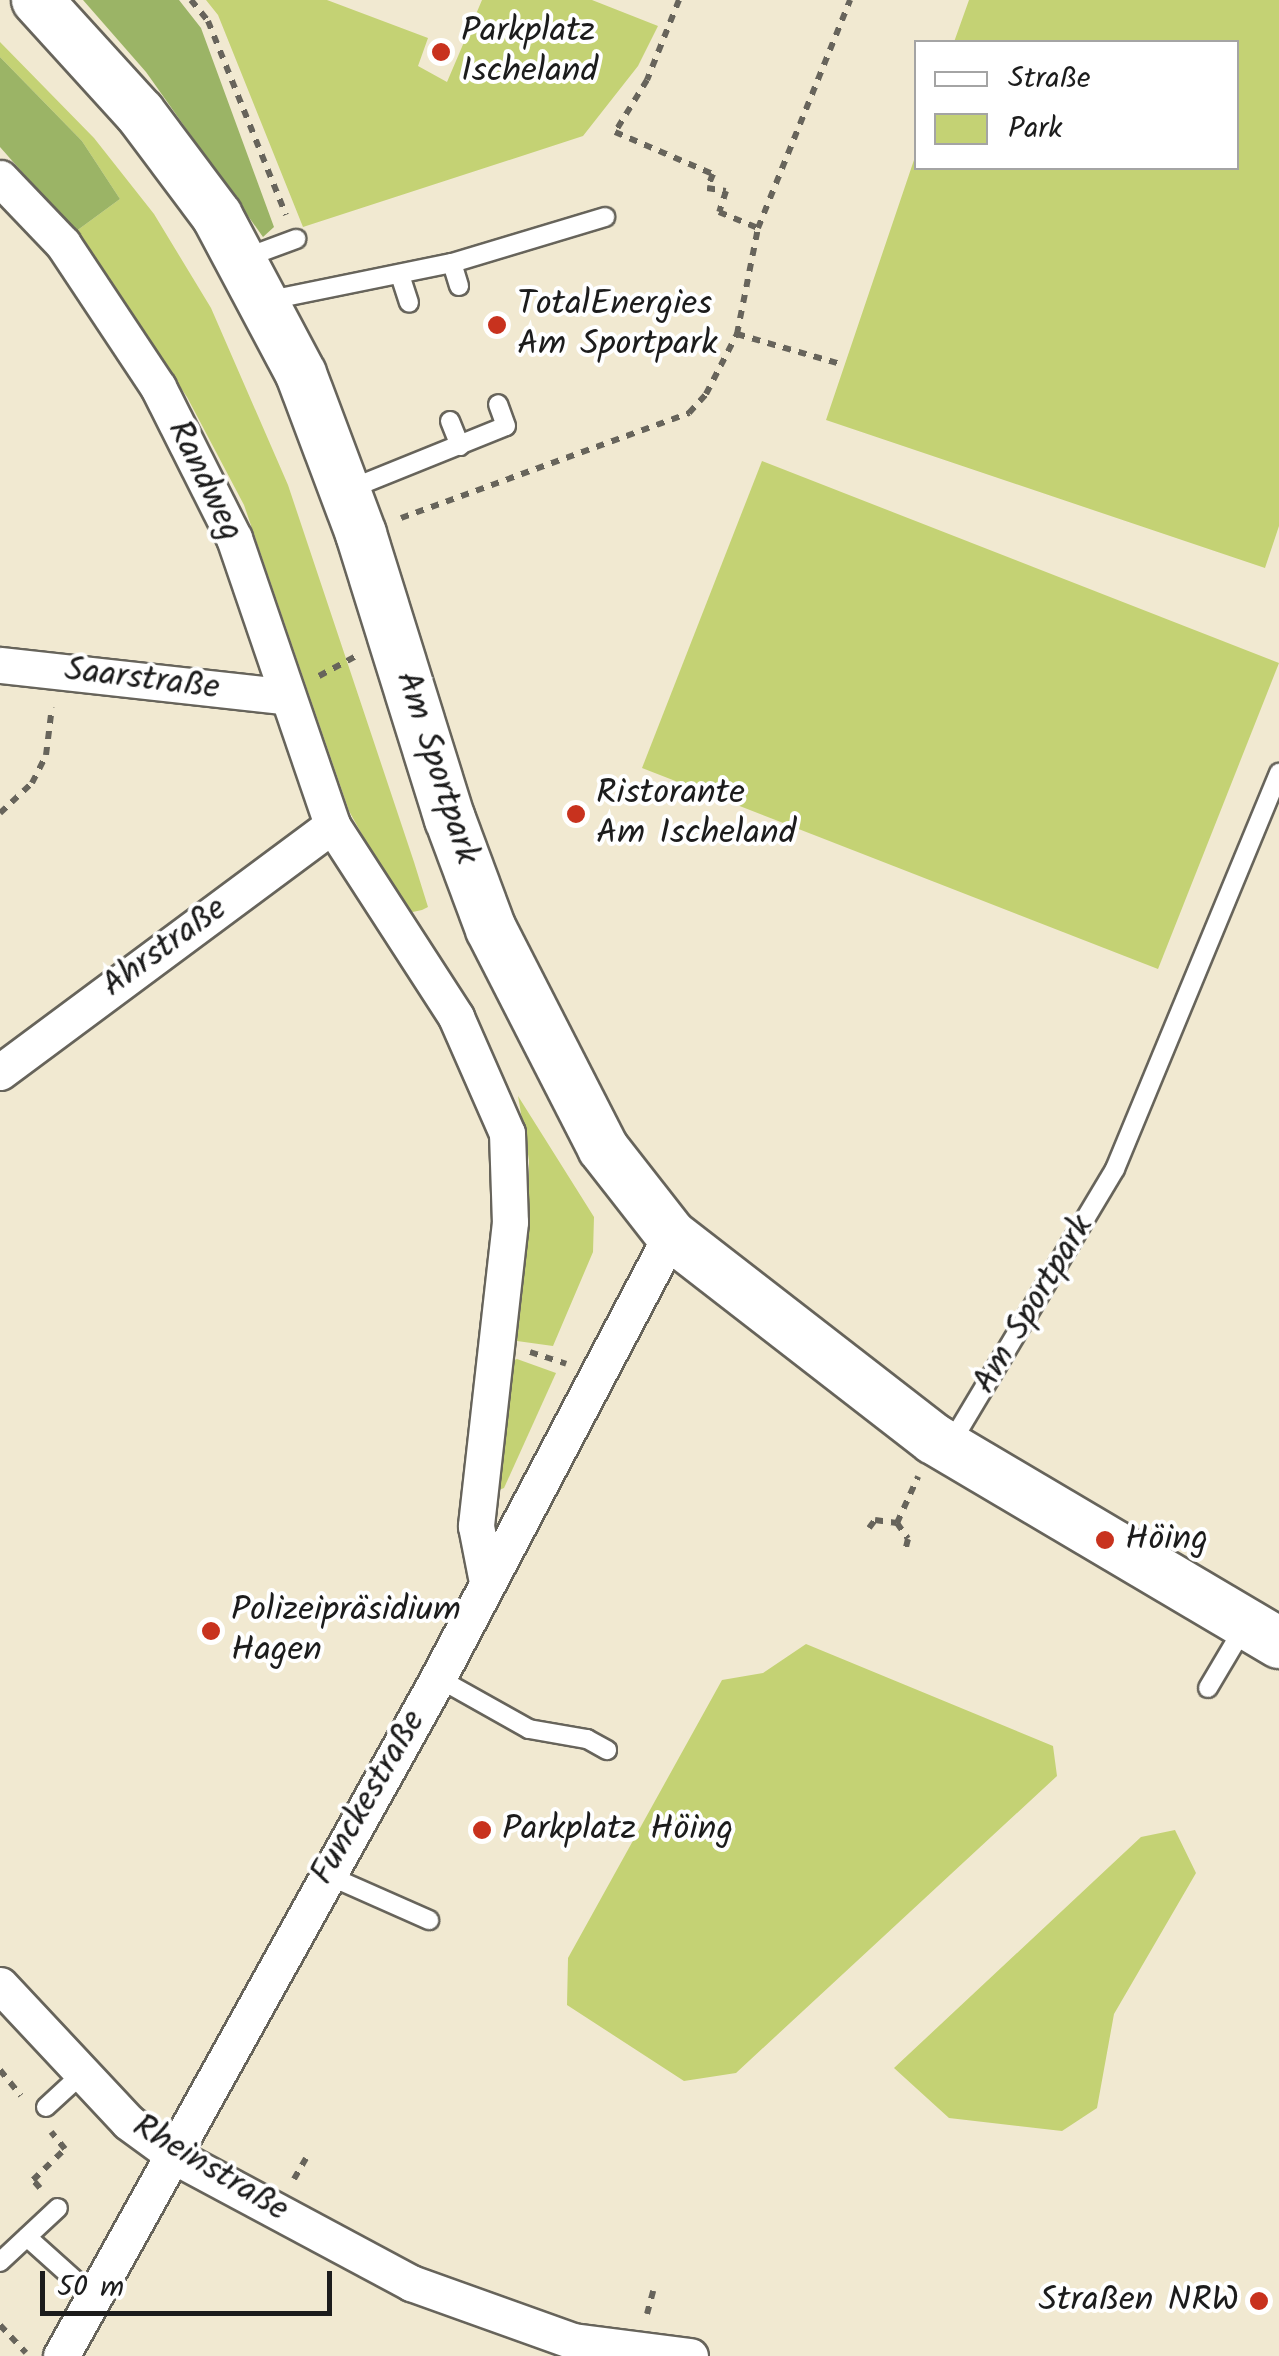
<!DOCTYPE html>
<meta charset="utf-8">
<style>
body{margin:0}
#map{position:relative;width:1279px;height:2356px;overflow:hidden;background:#f1e9d1;font-family:Kalam,sans-serif}
div>[style]{position:absolute}
[style*='--x']{left:calc(var(--x)*1px);top:calc(var(--y)*1px);width:calc(var(--w)*1px);rotate:calc(var(--a)*1deg)}
.green>*{inset:0;background:#c4d274}
.forest>*{inset:0;background:#9bb466}
.path>*{height:6px;margin-top:-3px;transform-origin:0;background:repeating-linear-gradient(90deg,#67645b 0 8px,transparent 0 16px)}
.roads{filter:drop-shadow(2px 0 #67645b) drop-shadow(-2px 0 #67645b) drop-shadow(0 2px #67645b) drop-shadow(0 -2px #67645b)}
.lane>*{height:18px;margin:-9px;padding:0 9px;transform-origin:9px;border-radius:9px;background:#fff}
.street>*{height:35px;margin:-17.5px;padding:0 17.5px;transform-origin:17.5px;border-radius:17.5px;background:#fff}
.secondary>*{height:50px;margin:-25px;padding:0 25px;transform-origin:25px;border-radius:25px;background:#fff}
.dots>*{width:28px;height:28px;translate:-50% -50%;box-sizing:border-box;border:5px solid #fff;border-radius:50%}
span{translate:-50% -50%;white-space:nowrap;text-align:center;line-height:1.15;-webkit-text-stroke:8px #fff;paint-order:stroke}
.poi-label{font-size:35px;color:#1c1c1c}
.left{translate:0 -50%;text-align:left}
.right{translate:-100% -50%;text-align:right}
.street-label{font-size:35px;color:#1c1c1c}
.legend{position:absolute;left:914px;top:40px;width:325px;height:130px;box-sizing:border-box;background:#fff;border:2px solid #a4a4a4;margin:0;padding:12px 18px;list-style:none;font-size:30px;color:#1c1c1c}
.legend li{display:flex;align-items:center;gap:20px;height:50px}
.legend b{width:50px;border:2px solid #a4a4a4}
.scale{position:absolute;left:40px;top:2271px;width:292px;height:45px;box-sizing:border-box;border:5px solid #1c1c1c;border-top:0;padding-left:12px;font-size:30px;line-height:35px;white-space:nowrap;color:#1c1c1c;-webkit-text-stroke:8px #fff;paint-order:stroke}
</style>
<div id="map">
<div class="green">
<i style="clip-path:polygon(206px 0,327px 0,428px 38px,418px 66px,447px 82px,482px 0,592px 0,658px 26px,638px 66px,583px 136px,303px 227px,218px 15px)"></i>
<i style="clip-path:polygon(969px 0,1279px 0,1279px 526px,1265px 568px,826px 420px,916px 154px,916px 168px,1236px 168px,1236px 42px,954px 42px)"></i>
<i style="clip-path:polygon(0 42px,94px 138px,154px 214px,211px 308px,288px 485px,414px 862px,428px 907px,422px 910px,408px 913px,399px 901px,349px 811px,244px 505px,187px 397px,75px 232px,120px 199px,82px 141px,0 57px)"></i>
<i style="clip-path:polygon(762px 461px,1279px 663px,1158px 969px,642px 768px)"></i>
<i style="clip-path:polygon(518px 1096px,594px 1217px,593px 1252px,553px 1346px,517px 1341px,529px 1229px,529px 1160px)"></i>
<i style="clip-path:polygon(517px 1359px,556px 1373px,504px 1488px,494px 1492px,509px 1362px)"></i>
<i style="clip-path:polygon(806px 1644px,1053px 1746px,1057px 1776px,736px 2073px,684px 2081px,567px 2005px,568px 1958px,722px 1680px,763px 1673px)"></i>
<i style="clip-path:polygon(1175px 1830px,1196px 1873px,1114px 2014px,1097px 2108px,1062px 2131px,949px 2118px,894px 2068px,1141px 1837px)"></i>
</div>
<div class="forest">
<i style="clip-path:polygon(83px 0,179px 0,201px 28px,274px 227px,263px 237px,146px 72px)"></i>
<i style="clip-path:polygon(0 57px,82px 141px,120px 199px,75px 232px,0 147px)"></i>
</div>
<div class="path">
<i style="--x:191;--y:0;--w:27;--a:51"></i>
<i style="--x:208;--y:21;--w:209;--a:68.1"></i>
<i style="--x:679;--y:0;--w:86;--a:111.8"></i>
<i style="--x:647;--y:80;--w:61;--a:121.6"></i>
<i style="--x:615;--y:132;--w:107;--a:23.2"></i>
<i style="--x:713;--y:174;--w:15;--a:113"></i>
<i style="--x:707;--y:188;--w:19;--a:9"></i>
<i style="--x:726;--y:191;--w:22;--a:108"></i>
<i style="--x:719;--y:212;--w:42;--a:22.3"></i>
<i style="--x:737;--y:334;--w:111;--a:16.2"></i>
<i style="--x:401;--y:518;--w:307;--a:-20"></i>
<i style="--x:689;--y:413;--w:25;--a:-48"></i>
<i style="--x:706;--y:394;--w:68;--a:-62.7"></i>
<i style="--x:737;--y:334;--w:108;--a:-78.8"></i>
<i style="--x:758;--y:228;--w:246;--a:-68"></i>
<i style="--x:319;--y:676;--w:42;--a:-28.4"></i>
<i style="--x:0;--y:813;--w:44;--a:-43.2"></i>
<i style="--x:32;--y:783;--w:31;--a:-63"></i>
<i style="--x:46;--y:755;--w:48;--a:-82.9"></i>
<i style="--x:530;--y:1352;--w:38;--a:18"></i>
<i style="--x:897;--y:1523;--w:51;--a:-65.5"></i>
<i style="--x:869;--y:1528;--w:10;--a:-53"></i>
<i style="--x:875;--y:1520;--w:22;--a:8"></i>
<i style="--x:897;--y:1523;--w:19;--a:55"></i>
<i style="--x:908;--y:1539;--w:12;--a:104"></i>
<i style="--x:0;--y:2070;--w:33;--a:51"></i>
<i style="--x:294;--y:2179;--w:24;--a:-60"></i>
<i style="--x:40;--y:2188;--w:11;--a:-131"></i>
<i style="--x:33;--y:2180;--w:45;--a:-44.1"></i>
<i style="--x:65;--y:2149;--w:22;--a:-129"></i>
<i style="--x:647;--y:2314;--w:24;--a:-75"></i>
<i style="--x:0;--y:2325;--w:38;--a:47"></i>
</div>
<div class="roads">
<div class="lane">
<i style="--x:242;--y:259;--w:58;--a:-20.3"></i>
<i style="--x:452;--y:263;--w:160;--a:-16.7"></i>
<i style="--x:400;--y:275;--w:29;--a:72"></i>
<i style="--x:265;--y:301;--w:191;--a:-11.5"></i>
<i style="--x:452;--y:263;--w:24;--a:73"></i>
<i style="--x:450;--y:421;--w:27;--a:68"></i>
<i style="--x:350;--y:489;--w:168;--a:-22"></i>
<i style="--x:506;--y:426;--w:23;--a:-110"></i>
<i style="--x:951;--y:1443;--w:319;--a:-59.1"></i>
<i style="--x:1115;--y:1169;--w:429;--a:-67.5"></i>
<i style="--x:438;--y:1678;--w:104;--a:29.3"></i>
<i style="--x:529;--y:1729;--w:59;--a:9.8"></i>
<i style="--x:587;--y:1739;--w:23;--a:29"></i>
<i style="--x:1208;--y:1688;--w:74;--a:-59.3"></i>
<i style="--x:325;--y:1874;--w:114;--a:23.9"></i>
<i style="--x:46;--y:2107;--w:50;--a:-42.6"></i>
<i style="--x:27;--y:2237;--w:91;--a:41.9"></i>
<i style="--x:0;--y:2262;--w:79;--a:-43"></i>
</div>
<div class="street">
<i style="--x:0;--y:178;--w:91;--a:46.3"></i>
<i style="--x:63;--y:244;--w:172;--a:56.4"></i>
<i style="--x:158;--y:387;--w:169;--a:63.3"></i>
<i style="--x:234;--y:538;--w:303;--a:71.1"></i>
<i style="--x:332;--y:825;--w:229;--a:57.1"></i>
<i style="--x:456;--y:1017;--w:127;--a:66.3"></i>
<i style="--x:507;--y:1133;--w:89;--a:88.1"></i>
<i style="--x:510;--y:1222;--w:306;--a:96.4"></i>
<i style="--x:476;--y:1526;--w:57;--a:78.9"></i>
<i style="--x:0;--y:665;--w:285;--a:6.3"></i>
<i style="--x:0;--y:1072;--w:414;--a:-36.6"></i>
<i style="--x:0;--y:1985;--w:187;--a:46.9"></i>
<i style="--x:128;--y:2122;--w:59;--a:36.1"></i>
<i style="--x:176;--y:2157;--w:267;--a:28.2"></i>
<i style="--x:411;--y:2283;--w:172;--a:19.7"></i>
<i style="--x:573;--y:2341;--w:118;--a:7.3"></i>
<i style="--x:61;--y:2356;--w:776;--a:-60.92"></i>
<i style="--x:438;--y:1678;--w:501;--a:-62.26"></i>
</div>
<div class="secondary">
<i style="--x:37;--y:0;--w:153;--a:47.7"></i>
<i style="--x:140;--y:113;--w:129;--a:53.2"></i>
<i style="--x:217;--y:216;--w:179;--a:62"></i>
<i style="--x:301;--y:374;--w:171;--a:69.4"></i>
<i style="--x:361;--y:534;--w:299;--a:72.7"></i>
<i style="--x:450;--y:819;--w:117;--a:69.6"></i>
<i style="--x:491;--y:929;--w:246;--a:62.9"></i>
<i style="--x:603;--y:1148;--w:110;--a:52"></i>
<i style="--x:671;--y:1235;--w:333;--a:37.8"></i>
<i style="--x:934;--y:1439;--w:401;--a:30.6"></i>
</div>
</div>
<div class="dots">
<i style="left:441px;top:52px;background:#c8321e"></i>
<i style="left:497px;top:325px;background:#c8321e"></i>
<i style="left:576px;top:814px;background:#c8321e"></i>
<i style="left:1105px;top:1540px;background:#c8321e"></i>
<i style="left:211px;top:1631px;background:#c8321e"></i>
<i style="left:482px;top:1830px;background:#c8321e"></i>
<i style="left:1259px;top:2301px;background:#c8321e"></i>
</div>
<div class="poi-label">
<span class="left" style="left:461px;top:52px">Parkplatz<br>Ischeland</span>
<span class="left" style="left:517px;top:325px">TotalEnergies<br>Am Sportpark</span>
<span class="left" style="left:596px;top:814px">Ristorante<br>Am Ischeland</span>
<span class="left" style="left:1125px;top:1540px">Höing</span>
<span class="left" style="left:231px;top:1631px">Polizeipräsidium<br>Hagen</span>
<span class="left" style="left:502px;top:1830px">Parkplatz Höing</span>
<span class="right" style="left:1239px;top:2301px">Straßen NRW</span>
</div>
<div class="street-label">
<span style="left:204px;top:481px;rotate:64deg">Randweg</span>
<span style="left:142px;top:680px;rotate:7deg">Saarstraße</span>
<span style="left:436px;top:768px;rotate:72deg">Am Sportpark</span>
<span style="left:165px;top:948px;rotate:-36deg">Ahrstraße</span>
<span style="left:1034px;top:1305px;rotate:-59deg">Am Sportpark</span>
<span style="left:369px;top:1798px;rotate:-60deg">Funckestraße</span>
<span style="left:210px;top:2169px;rotate:31deg">Rheinstraße</span>
</div>
<ul class="legend">
<li><b style="height:12px;background:#fff"></b>Straße</li>
<li><b style="height:28px;background:#c4d274"></b>Park</li>
</ul>
<div class="scale">50 m</div>
</div>
